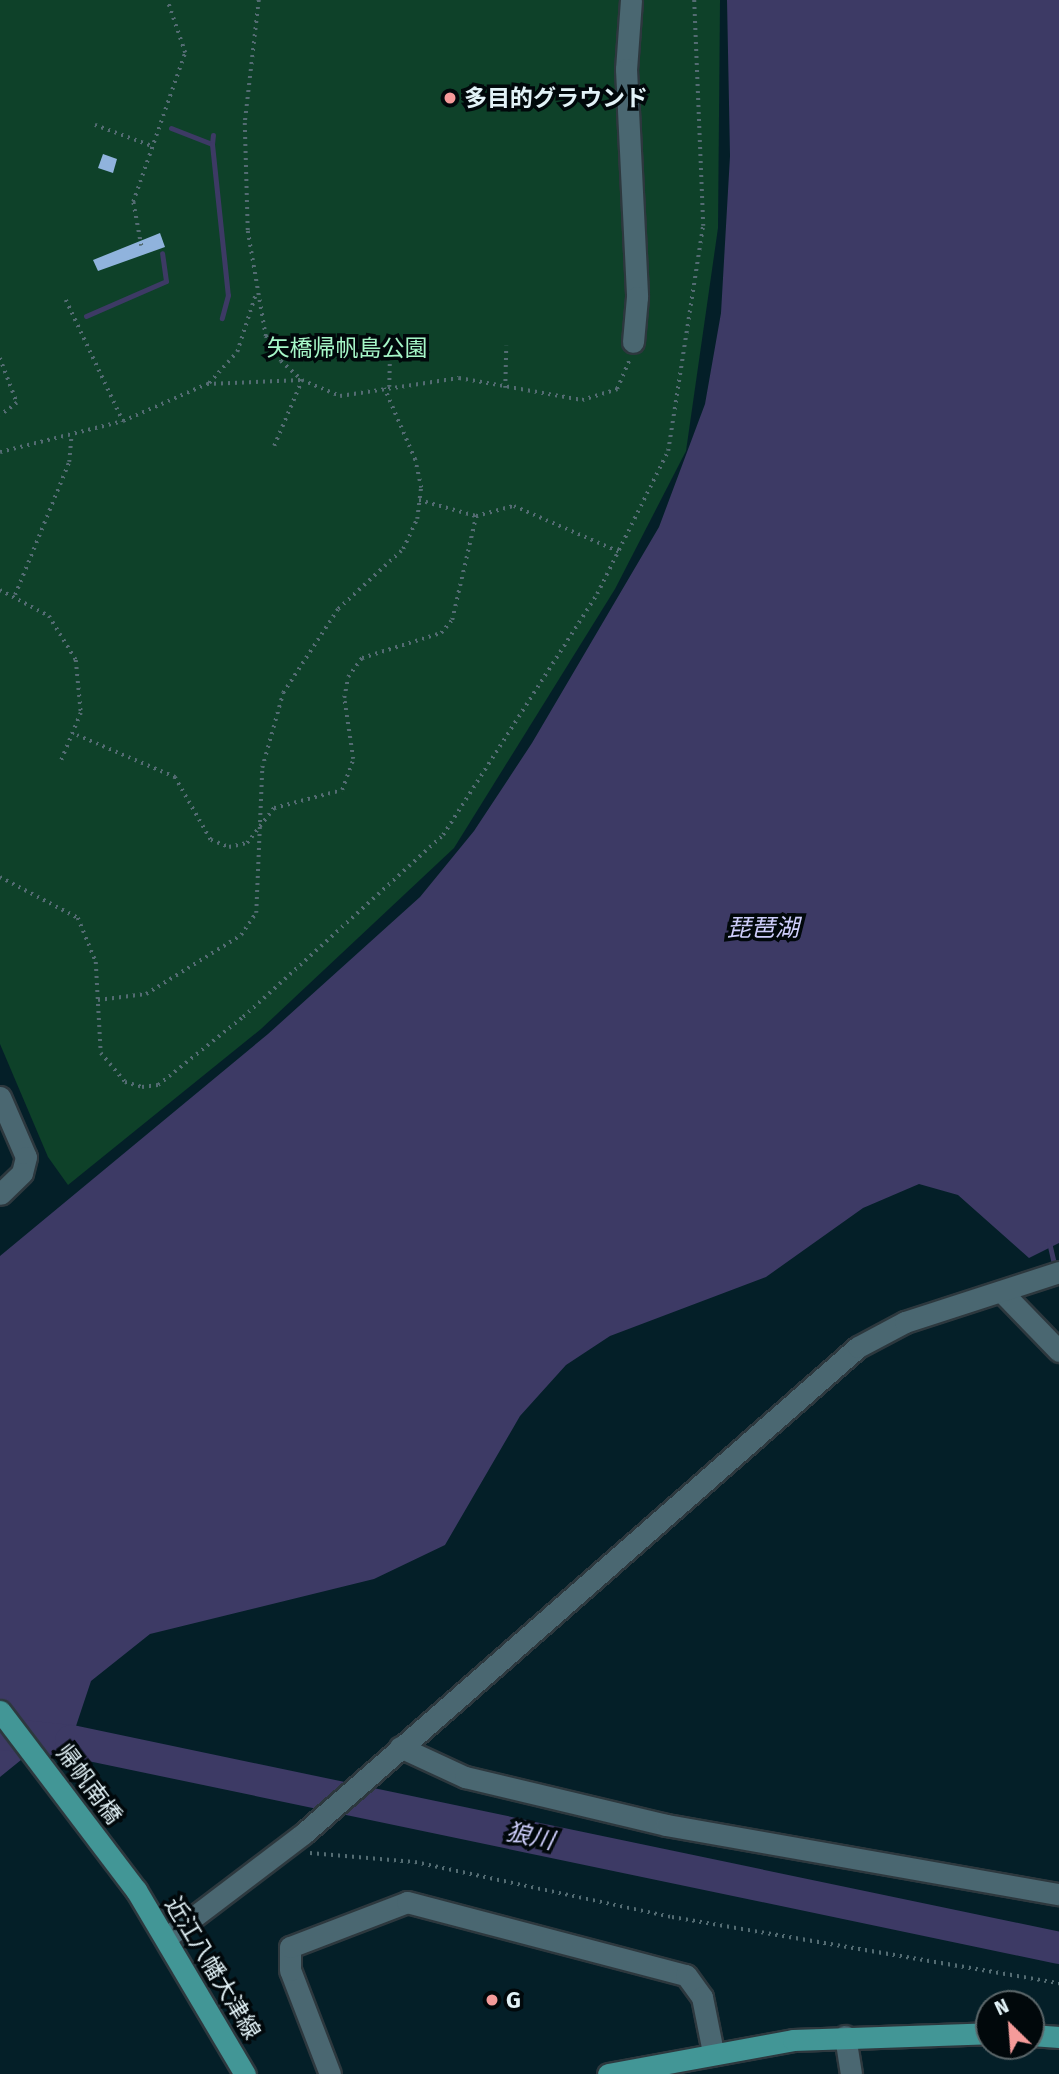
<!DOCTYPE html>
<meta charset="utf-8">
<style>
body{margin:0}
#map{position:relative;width:1059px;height:2074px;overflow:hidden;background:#041f28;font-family:"Fira Sans","Noto Sans JP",sans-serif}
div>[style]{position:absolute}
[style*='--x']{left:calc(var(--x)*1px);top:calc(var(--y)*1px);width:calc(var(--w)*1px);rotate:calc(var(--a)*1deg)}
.green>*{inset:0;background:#0e4129}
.water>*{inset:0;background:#3d3a65}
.stream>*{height:5px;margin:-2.5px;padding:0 2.5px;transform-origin:2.5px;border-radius:2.5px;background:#3d3a65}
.river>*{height:32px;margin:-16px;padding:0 16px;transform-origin:16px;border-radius:16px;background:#3d3a65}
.building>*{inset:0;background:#90b3dd}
.path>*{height:3.5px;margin-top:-1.75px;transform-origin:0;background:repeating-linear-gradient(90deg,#546c73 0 2px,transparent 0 7px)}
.roads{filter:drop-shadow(2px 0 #2d383e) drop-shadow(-2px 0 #2d383e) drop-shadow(0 2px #2d383e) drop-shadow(0 -2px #2d383e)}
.minor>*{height:21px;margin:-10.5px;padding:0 10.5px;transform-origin:10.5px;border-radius:10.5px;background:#4a6771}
.major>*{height:21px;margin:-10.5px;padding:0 10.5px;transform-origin:10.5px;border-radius:10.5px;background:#429696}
.dots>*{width:19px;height:19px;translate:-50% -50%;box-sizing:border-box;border:4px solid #01080b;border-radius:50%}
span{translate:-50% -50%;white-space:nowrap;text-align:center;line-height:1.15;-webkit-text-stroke:7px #01080b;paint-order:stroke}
.poi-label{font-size:23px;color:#e2f2f7;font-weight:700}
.left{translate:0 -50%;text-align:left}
.park-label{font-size:23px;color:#a6f7c8}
.street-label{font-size:23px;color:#e2f2f7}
.water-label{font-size:24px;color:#cecefb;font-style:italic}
.north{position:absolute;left:975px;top:1990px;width:70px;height:70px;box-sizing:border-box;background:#01080b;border:2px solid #5b6669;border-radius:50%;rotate:335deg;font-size:19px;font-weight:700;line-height:28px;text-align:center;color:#e2f2f7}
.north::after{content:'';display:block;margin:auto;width:24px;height:32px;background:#f59b9a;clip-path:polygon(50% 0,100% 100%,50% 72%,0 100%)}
</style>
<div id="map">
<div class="green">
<i style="clip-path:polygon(0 0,720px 0,718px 228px,686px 451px,615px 589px,454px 848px,261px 1029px,68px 1185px,48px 1157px,0 1044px)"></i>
</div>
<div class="water">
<i style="clip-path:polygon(727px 0,1059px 0,1059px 1243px,1029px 1258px,958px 1195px,919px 1184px,863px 1208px,766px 1277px,610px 1336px,566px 1365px,520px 1416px,445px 1545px,374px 1579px,150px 1634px,91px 1681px,71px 1741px,21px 1760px,0 1777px,0 1256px,268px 1034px,420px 897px,474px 831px,532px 743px,659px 527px,705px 404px,721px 313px,730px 156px)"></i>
</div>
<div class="stream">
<i style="--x:171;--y:128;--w:44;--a:21.3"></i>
<i style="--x:212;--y:144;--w:9;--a:-84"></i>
<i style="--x:212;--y:144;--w:152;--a:84"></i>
<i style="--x:228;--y:295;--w:24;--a:105"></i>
<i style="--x:86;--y:316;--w:87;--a:-23.6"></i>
<i style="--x:166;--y:281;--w:28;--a:-98"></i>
<i style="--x:1049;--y:1242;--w:26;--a:77"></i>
</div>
<div class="river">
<i style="--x:0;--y:1734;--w:71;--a:5.6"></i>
<i style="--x:71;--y:1741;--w:1009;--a:11.83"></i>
</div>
<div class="building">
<i style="clip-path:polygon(103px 154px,117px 159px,113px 173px,98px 168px)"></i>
<i style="clip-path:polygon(160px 233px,165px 247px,98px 271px,93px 260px)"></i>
</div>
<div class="path">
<i style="--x:259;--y:0;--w:124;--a:96.5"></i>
<i style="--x:245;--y:123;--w:108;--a:88.4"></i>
<i style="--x:248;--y:231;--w:107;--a:80.3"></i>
<i style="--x:266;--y:336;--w:29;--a:59"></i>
<i style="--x:281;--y:361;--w:28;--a:42"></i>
<i style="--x:302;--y:380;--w:41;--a:22.8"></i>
<i style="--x:340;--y:396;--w:120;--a:-8.6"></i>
<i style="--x:459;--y:378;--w:125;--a:10.1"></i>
<i style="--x:582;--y:400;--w:37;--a:-17"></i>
<i style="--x:617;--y:389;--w:33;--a:-67"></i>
<i style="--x:95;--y:125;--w:61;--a:20.2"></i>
<i style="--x:141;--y:246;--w:45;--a:-100.3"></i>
<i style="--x:133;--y:202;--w:158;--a:-70.8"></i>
<i style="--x:185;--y:53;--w:56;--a:-108.8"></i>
<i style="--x:66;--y:300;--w:134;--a:64.8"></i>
<i style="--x:0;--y:358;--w:48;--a:69.3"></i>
<i style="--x:17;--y:403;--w:21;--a:143"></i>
<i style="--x:209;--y:383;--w:42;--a:-47.9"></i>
<i style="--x:237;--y:352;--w:62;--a:-72.1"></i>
<i style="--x:389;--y:387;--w:44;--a:-88.7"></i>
<i style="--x:505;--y:388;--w:42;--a:-88.6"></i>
<i style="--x:274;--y:446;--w:72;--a:-67"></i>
<i style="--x:0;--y:452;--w:127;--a:-14.1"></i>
<i style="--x:123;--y:421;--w:92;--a:-23.8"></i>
<i style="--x:207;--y:384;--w:95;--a:-2.4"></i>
<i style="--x:419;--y:500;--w:59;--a:15.7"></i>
<i style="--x:476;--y:516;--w:39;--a:-15"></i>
<i style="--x:514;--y:506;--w:116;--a:23.5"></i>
<i style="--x:0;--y:590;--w:55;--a:28"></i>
<i style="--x:49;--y:616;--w:52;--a:58.5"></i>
<i style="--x:76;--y:660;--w:53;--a:84.6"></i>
<i style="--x:81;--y:713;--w:55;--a:112.4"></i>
<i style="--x:15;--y:595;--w:144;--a:-67.9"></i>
<i style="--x:69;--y:462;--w:25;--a:-85"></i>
<i style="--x:77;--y:735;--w:107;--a:23.2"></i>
<i style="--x:175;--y:777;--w:73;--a:60.3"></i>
<i style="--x:211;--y:840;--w:19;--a:21"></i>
<i style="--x:229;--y:847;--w:18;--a:-13"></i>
<i style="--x:247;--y:843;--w:44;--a:-52.4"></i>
<i style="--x:274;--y:808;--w:70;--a:-14.8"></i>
<i style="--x:342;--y:790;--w:33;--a:-70"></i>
<i style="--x:353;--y:759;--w:62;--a:-98.4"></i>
<i style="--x:344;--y:698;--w:21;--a:-79"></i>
<i style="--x:348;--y:677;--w:24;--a:-54"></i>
<i style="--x:362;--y:658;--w:83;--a:-17.6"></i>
<i style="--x:441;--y:633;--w:17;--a:-50"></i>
<i style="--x:452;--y:620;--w:107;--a:-77"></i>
<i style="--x:0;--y:877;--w:88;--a:27.7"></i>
<i style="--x:78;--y:918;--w:48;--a:67.8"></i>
<i style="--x:96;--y:962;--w:91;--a:86.9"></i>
<i style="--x:101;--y:1053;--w:38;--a:50"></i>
<i style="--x:125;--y:1082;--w:18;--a:16"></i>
<i style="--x:142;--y:1087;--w:16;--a:-7"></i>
<i style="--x:158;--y:1085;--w:109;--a:-38.7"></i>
<i style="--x:243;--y:1017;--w:270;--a:-42.3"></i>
<i style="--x:443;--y:835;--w:286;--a:-57.4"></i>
<i style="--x:597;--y:594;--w:160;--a:-63.6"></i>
<i style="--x:668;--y:451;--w:228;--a:-81.2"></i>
<i style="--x:703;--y:226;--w:226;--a:-92.3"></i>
<i style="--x:98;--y:1000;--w:48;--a:-7.1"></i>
<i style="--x:146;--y:994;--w:112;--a:-31.8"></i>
<i style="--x:241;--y:935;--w:27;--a:-56"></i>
<i style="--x:256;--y:913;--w:145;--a:-87.6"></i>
<i style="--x:262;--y:768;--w:78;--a:-74.4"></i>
<i style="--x:283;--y:693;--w:100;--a:-56.8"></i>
<i style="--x:338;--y:609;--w:88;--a:-42.7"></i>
<i style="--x:403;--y:549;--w:33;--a:-65"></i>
<i style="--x:417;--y:519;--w:31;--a:-83"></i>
<i style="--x:421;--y:488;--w:29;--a:-102"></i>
<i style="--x:415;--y:460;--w:78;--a:-113.3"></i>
<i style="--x:310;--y:1853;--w:105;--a:4.9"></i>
<i style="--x:415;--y:1862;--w:263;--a:12.1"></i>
<i style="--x:672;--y:1917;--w:393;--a:9.7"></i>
</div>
<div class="roads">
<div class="minor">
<i style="--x:631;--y:0;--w:69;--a:94.1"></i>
<i style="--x:626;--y:69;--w:228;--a:87.2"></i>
<i style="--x:637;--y:297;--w:45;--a:95.1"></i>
<i style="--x:0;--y:1097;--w:65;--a:66.6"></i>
<i style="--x:26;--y:1157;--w:16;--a:104"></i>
<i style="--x:22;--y:1173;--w:30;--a:136"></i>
<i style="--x:1002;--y:1292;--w:82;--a:46"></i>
<i style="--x:400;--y:1747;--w:72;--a:24.8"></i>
<i style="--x:465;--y:1777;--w:207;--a:13.4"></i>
<i style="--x:666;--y:1825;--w:399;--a:10"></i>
<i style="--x:166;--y:1938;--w:172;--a:-37.2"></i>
<i style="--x:303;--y:1834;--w:738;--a:-41.27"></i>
<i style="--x:858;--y:1347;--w:53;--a:-28"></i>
<i style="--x:905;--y:1322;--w:162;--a:-18"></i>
<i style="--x:845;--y:2036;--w:38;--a:81"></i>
<i style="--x:330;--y:2074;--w:111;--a:-111"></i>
<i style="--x:290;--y:1970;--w:23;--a:-90"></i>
<i style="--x:290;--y:1947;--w:125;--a:-21"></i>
<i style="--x:407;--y:1902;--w:288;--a:14.7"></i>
<i style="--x:686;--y:1975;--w:27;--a:54"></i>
<i style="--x:702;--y:1997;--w:56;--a:78.7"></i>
</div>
<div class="major">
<i style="--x:0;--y:1711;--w:225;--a:52.8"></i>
<i style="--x:136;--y:1890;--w:214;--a:59.4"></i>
<i style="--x:1031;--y:2035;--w:28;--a:4"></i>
<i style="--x:608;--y:2074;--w:188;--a:-10.4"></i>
<i style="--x:793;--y:2040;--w:196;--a:-2"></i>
</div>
</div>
<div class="dots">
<i style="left:450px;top:98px;background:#f59b9a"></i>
<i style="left:492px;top:2000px;background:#f59b9a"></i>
</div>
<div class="poi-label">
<span class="left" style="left:464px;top:98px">多目的グラウンド</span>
<span class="left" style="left:506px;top:2000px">G</span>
</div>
<div class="park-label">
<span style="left:347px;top:348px">矢橋帰帆島公園</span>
</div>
<div class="street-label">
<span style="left:89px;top:1784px;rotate:53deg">帰帆南橋</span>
<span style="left:213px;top:1968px;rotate:59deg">近江八幡大津線</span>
</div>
<div class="water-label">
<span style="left:763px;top:929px">琵琶湖</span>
<span style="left:530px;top:1837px;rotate:12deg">狼川</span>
</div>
<div class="north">N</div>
</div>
